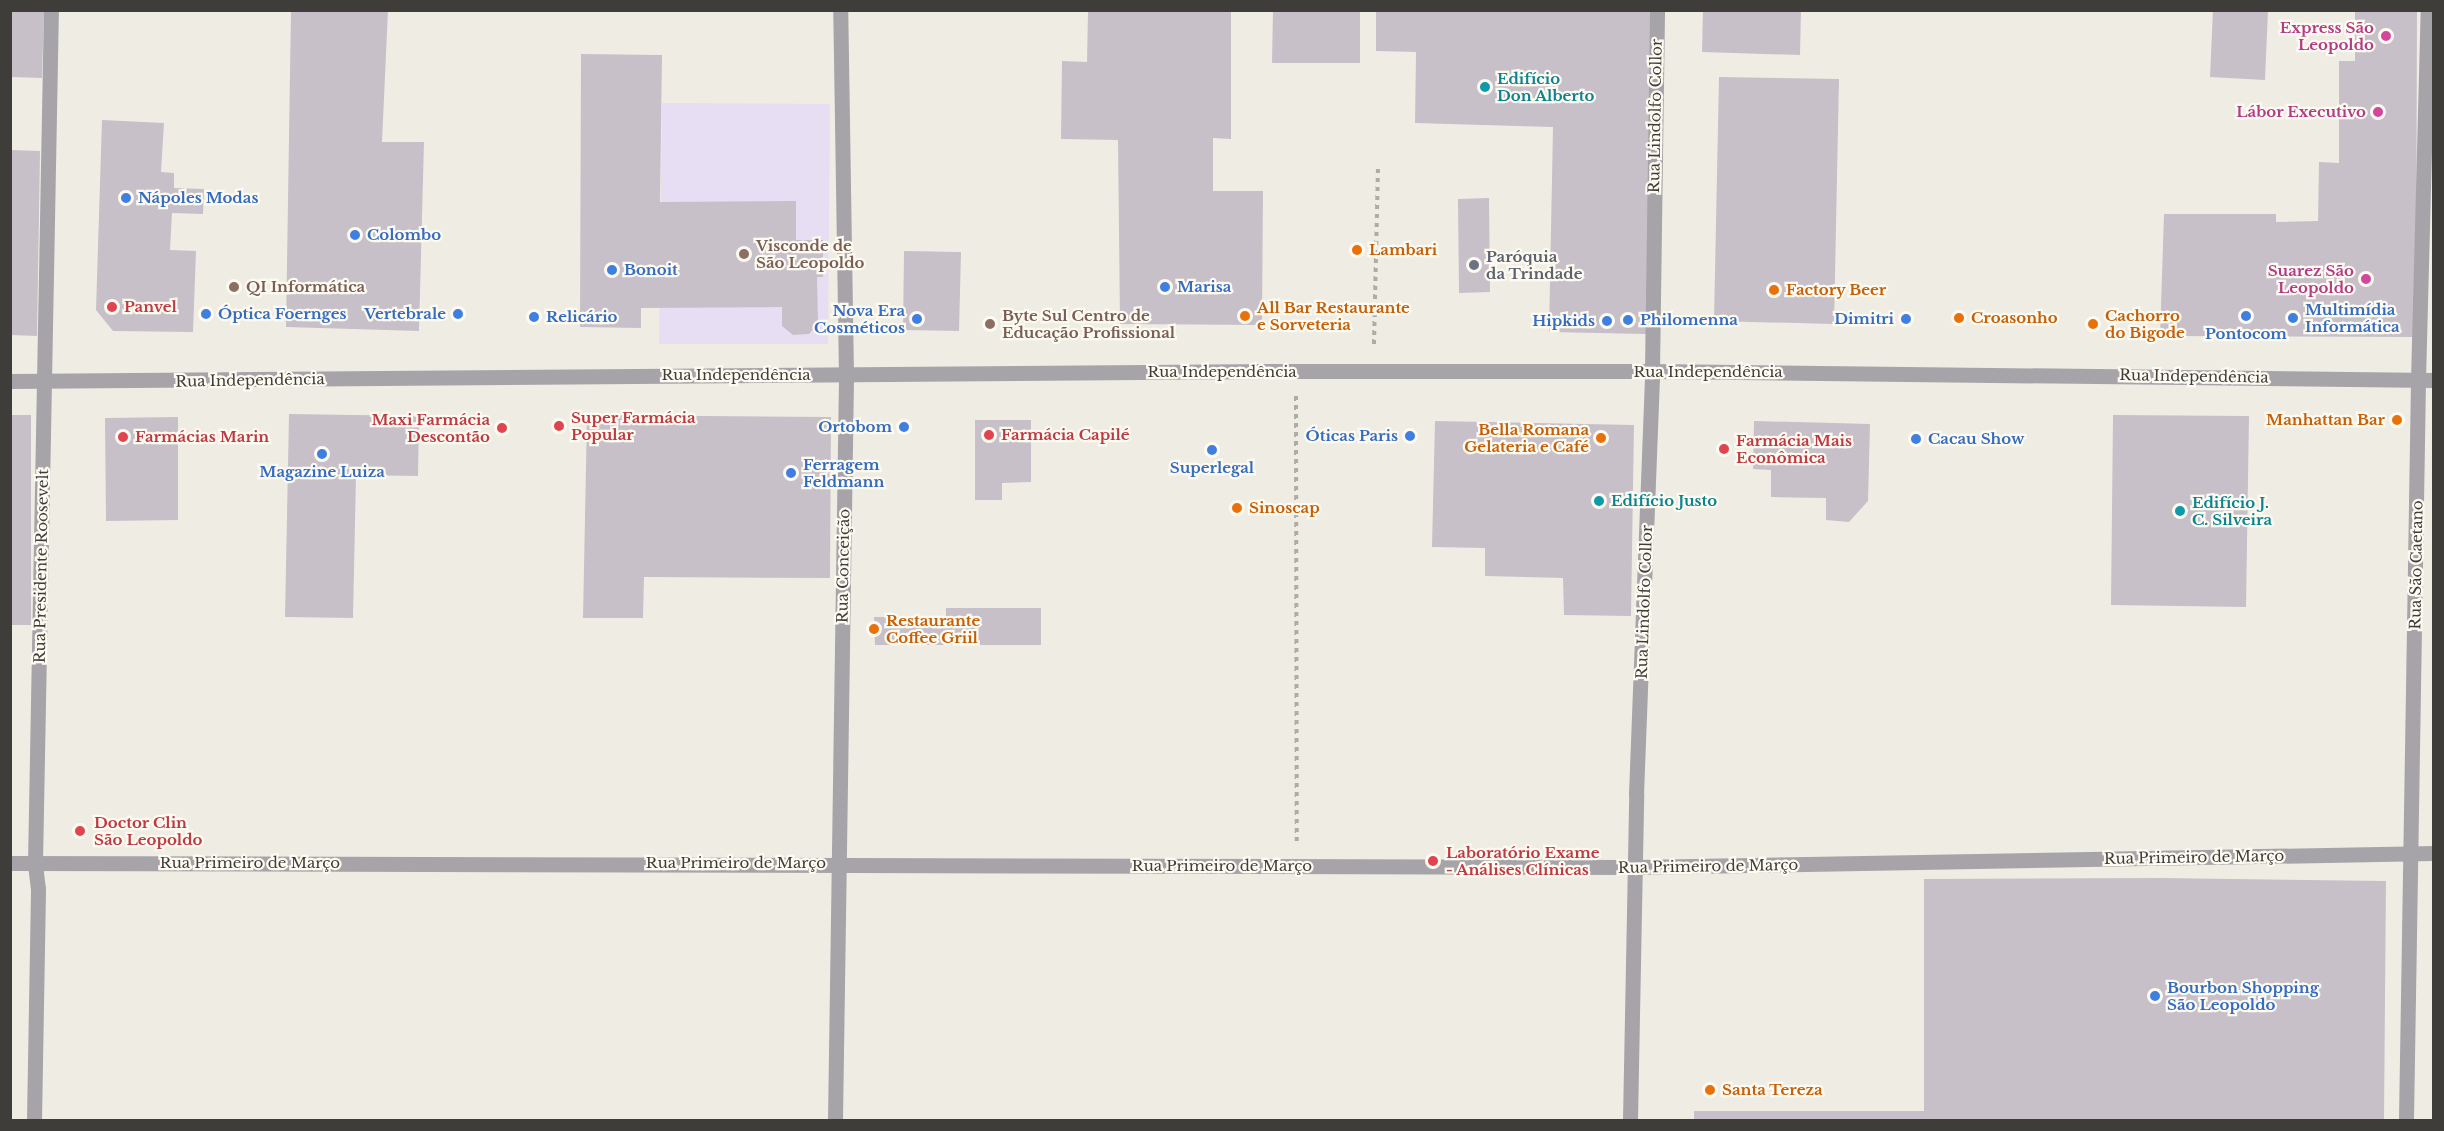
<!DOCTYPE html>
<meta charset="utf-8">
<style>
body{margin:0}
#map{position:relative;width:2444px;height:1131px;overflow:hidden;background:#efede3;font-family:"Libre Baskerville",serif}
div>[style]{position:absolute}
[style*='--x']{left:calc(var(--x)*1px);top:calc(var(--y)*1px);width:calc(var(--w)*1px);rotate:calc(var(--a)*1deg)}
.education>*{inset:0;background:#e7def4}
.building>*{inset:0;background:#c7c0c8}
.path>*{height:4px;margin-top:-2px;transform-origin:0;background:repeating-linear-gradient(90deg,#aeada5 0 4.5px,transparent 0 9px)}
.minor>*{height:15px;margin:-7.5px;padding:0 7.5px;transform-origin:7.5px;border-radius:7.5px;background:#a6a4a8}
.tertiary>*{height:15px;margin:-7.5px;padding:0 7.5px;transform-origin:7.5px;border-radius:7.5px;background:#a6a4a8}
.dots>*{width:16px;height:16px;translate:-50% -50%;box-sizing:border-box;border:3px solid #fcfaf1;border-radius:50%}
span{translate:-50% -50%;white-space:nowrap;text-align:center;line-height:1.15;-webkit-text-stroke:4.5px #fcfaf1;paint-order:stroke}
.hotel-label{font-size:15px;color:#b23c85;font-weight:700}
.right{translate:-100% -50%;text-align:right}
.culture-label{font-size:15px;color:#0d838f;font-weight:700}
.left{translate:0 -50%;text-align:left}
.street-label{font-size:15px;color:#3e3d39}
.shop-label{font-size:15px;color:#366cbe;font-weight:700}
.education-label{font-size:15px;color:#785e54;font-weight:700}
.food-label{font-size:15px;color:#c56008;font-weight:700}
.worship-label{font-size:15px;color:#5b616d;font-weight:700}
.health-label{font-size:15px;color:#be3a42;font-weight:700}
.frame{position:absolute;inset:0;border:12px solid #3e3d39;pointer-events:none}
</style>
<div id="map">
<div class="education">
<i style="clip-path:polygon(662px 103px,830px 104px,828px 344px,659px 344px)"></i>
</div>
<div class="building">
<i style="clip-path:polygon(10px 10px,44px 10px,42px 78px,10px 77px)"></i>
<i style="clip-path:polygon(291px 10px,388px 10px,382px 142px,424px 142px,419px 331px,286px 327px)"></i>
<i style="clip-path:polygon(1088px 10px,1231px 10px,1231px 139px,1213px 138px,1213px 191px,1263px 191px,1262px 325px,1120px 324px,1118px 140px,1061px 139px,1062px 61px,1087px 62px)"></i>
<i style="clip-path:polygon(1273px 10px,1360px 10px,1360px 63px,1272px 63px)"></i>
<i style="clip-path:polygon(1376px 10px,1654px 10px,1646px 334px,1549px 332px,1553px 127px,1415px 123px,1416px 52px,1376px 51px)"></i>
<i style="clip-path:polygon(1703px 10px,1801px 10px,1800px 55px,1702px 52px)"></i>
<i style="clip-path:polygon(2213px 10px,2268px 10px,2265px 80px,2210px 77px)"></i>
<i style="clip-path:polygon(2355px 10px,2417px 10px,2416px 337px,2160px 336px,2164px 214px,2276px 214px,2276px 222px,2318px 221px,2319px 162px,2339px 163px,2339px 61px,2355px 61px)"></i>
<i style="clip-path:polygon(581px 54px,662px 55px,660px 202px,796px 201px,796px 240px,823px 240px,823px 277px,817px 277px,818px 324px,809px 334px,793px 335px,782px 326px,782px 307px,641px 308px,641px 328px,580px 327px)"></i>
<i style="clip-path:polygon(1719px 77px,1839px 79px,1834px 324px,1714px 321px)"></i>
<i style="clip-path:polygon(102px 120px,164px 123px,161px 172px,174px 173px,174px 188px,204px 189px,203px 214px,172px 213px,170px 250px,196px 251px,193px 332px,113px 331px,96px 310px)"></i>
<i style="clip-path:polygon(10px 150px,40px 151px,37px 336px,10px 335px)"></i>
<i style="clip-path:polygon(1489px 198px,1490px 292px,1459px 293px,1458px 199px)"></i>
<i style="clip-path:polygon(904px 251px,961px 252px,959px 331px,903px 330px)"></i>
<i style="clip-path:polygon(289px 414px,419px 416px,418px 476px,356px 475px,353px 618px,285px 617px)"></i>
<i style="clip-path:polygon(10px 415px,31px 415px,31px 625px,10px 625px)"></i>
<i style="clip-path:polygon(587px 415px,831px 417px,830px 578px,644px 577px,643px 618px,583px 618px)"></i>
<i style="clip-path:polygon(2113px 415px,2249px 416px,2246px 607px,2111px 605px)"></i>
<i style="clip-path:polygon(178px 417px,178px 520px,106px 521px,105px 418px)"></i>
<i style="clip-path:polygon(975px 420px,1031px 420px,1031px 482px,1002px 483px,1002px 500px,975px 500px)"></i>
<i style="clip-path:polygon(1435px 421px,1634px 425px,1631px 616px,1564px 615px,1563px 578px,1485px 576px,1485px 548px,1432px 547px)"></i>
<i style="clip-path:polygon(1754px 421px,1870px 424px,1868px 501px,1849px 522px,1826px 520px,1826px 498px,1771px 497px,1771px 470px,1753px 469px)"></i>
<i style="clip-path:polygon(946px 608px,1041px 608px,1041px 645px,875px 645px,874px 617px,946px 617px)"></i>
<i style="clip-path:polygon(2160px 878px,2386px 881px,2384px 1120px,1694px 1120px,1694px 1111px,1924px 1111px,1924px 879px)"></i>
</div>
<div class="path">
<i style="--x:1374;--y:344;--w:180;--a:-88.7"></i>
<i style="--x:1296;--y:396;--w:445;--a:89.9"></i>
</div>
<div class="minor">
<i style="--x:34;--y:1120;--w:231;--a:-89"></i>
<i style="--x:38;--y:889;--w:26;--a:-97"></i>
<i style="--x:35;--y:863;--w:853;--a:-88.93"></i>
<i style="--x:835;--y:1120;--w:744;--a:-89.15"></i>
<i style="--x:846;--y:376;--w:366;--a:-90.9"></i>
<i style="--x:1630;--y:1120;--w:326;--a:-88.9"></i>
<i style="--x:1636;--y:794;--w:423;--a:-87.8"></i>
<i style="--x:1652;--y:371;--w:361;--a:-89.2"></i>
<i style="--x:2406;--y:1120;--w:740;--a:-89.07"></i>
<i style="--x:2418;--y:380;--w:370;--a:-88.5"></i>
</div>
<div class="tertiary">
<i style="--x:10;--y:381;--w:1286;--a:-0.45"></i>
<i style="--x:1296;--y:371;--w:356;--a:0"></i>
<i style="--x:1652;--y:371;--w:782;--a:0.66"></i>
<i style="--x:10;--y:863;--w:1625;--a:0.14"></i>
<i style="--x:1635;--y:867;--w:799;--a:-1"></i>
</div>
<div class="dots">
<i style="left:2386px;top:36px;background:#d1479c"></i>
<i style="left:1485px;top:87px;background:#0f9aa8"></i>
<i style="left:2378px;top:112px;background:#d1479c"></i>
<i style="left:126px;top:198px;background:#3f7fe0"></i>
<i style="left:355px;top:235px;background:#3f7fe0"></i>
<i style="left:1357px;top:250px;background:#e8710a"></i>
<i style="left:744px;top:254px;background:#8d6e63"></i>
<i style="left:1474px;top:265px;background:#6b7280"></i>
<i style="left:612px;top:270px;background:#3f7fe0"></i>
<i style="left:2366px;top:279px;background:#d1479c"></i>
<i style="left:234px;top:287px;background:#8d6e63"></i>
<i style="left:1165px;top:287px;background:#3f7fe0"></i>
<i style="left:1774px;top:290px;background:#e8710a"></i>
<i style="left:112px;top:307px;background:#e0444e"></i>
<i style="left:206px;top:314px;background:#3f7fe0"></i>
<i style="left:458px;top:314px;background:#3f7fe0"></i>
<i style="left:1245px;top:316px;background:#e8710a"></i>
<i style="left:2246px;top:316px;background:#3f7fe0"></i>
<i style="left:534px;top:317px;background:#3f7fe0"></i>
<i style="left:1959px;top:318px;background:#e8710a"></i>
<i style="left:2293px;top:318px;background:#3f7fe0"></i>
<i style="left:917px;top:319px;background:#3f7fe0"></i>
<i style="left:1906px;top:319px;background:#3f7fe0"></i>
<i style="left:1628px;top:320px;background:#3f7fe0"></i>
<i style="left:1607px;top:321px;background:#3f7fe0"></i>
<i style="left:990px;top:324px;background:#8d6e63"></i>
<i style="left:2093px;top:324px;background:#e8710a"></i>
<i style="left:2397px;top:420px;background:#e8710a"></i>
<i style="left:559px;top:426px;background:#e0444e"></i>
<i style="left:904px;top:427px;background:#3f7fe0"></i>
<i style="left:502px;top:428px;background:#e0444e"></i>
<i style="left:989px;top:435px;background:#e0444e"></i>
<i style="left:1410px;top:436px;background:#3f7fe0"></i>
<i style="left:123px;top:437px;background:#e0444e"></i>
<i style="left:1601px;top:438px;background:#e8710a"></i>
<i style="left:1916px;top:439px;background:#3f7fe0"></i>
<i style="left:1724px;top:449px;background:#e0444e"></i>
<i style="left:1212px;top:450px;background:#3f7fe0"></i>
<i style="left:322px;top:454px;background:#3f7fe0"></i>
<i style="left:791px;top:473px;background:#3f7fe0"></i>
<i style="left:1599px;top:501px;background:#0f9aa8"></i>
<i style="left:1237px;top:508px;background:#e8710a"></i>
<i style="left:2180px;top:511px;background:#0f9aa8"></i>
<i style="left:874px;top:629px;background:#e8710a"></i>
<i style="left:80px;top:831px;background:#e0444e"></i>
<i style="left:1433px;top:861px;background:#e0444e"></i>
<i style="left:2155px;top:996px;background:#3f7fe0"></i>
<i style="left:1710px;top:1090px;background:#e8710a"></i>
</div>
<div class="hotel-label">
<span class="right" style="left:2374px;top:36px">Express São<br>Leopoldo</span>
<span class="right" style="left:2366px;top:112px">Lábor Executivo</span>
<span class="right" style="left:2354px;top:279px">Suarez São<br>Leopoldo</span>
</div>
<div class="culture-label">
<span class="left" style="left:1497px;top:87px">Edifício<br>Don Alberto</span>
<span class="left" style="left:1611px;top:501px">Edifício Justo</span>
<span class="left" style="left:2192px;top:511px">Edifício J.<br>C. Silveira</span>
</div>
<div class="street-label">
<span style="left:1655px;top:116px;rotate:-89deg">Rua Lindolfo Collor</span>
<span style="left:1222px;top:372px">Rua Independência</span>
<span style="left:1708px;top:372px">Rua Independência</span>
<span style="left:736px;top:375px">Rua Independência</span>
<span style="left:2194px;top:376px;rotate:1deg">Rua Independência</span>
<span style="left:250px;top:380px;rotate:-1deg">Rua Independência</span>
<span style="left:2416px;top:565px;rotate:-89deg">Rua São Caetano</span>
<span style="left:41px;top:566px;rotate:-89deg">Rua Presidente Roosevelt</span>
<span style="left:843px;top:566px;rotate:-89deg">Rua Conceição</span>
<span style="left:1644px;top:602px;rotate:-88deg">Rua Lindolfo Collor</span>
<span style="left:2194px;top:857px;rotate:-1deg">Rua Primeiro de Março</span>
<span style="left:250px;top:863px">Rua Primeiro de Março</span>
<span style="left:736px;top:863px">Rua Primeiro de Março</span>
<span style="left:1222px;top:866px">Rua Primeiro de Março</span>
<span style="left:1708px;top:866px;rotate:-1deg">Rua Primeiro de Março</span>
</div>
<div class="shop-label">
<span class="left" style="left:138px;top:198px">Nápoles Modas</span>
<span class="left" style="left:367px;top:235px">Colombo</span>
<span class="left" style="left:624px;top:270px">Bonoit</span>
<span class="left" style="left:1177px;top:287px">Marisa</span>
<span class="left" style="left:2305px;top:318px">Multimídia<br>Informática</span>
<span class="right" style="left:905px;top:319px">Nova Era<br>Cosméticos</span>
<span class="left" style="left:218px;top:314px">Óptica Foernges</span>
<span class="right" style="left:446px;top:314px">Vertebrale</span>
<span class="left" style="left:546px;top:317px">Relicário</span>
<span class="right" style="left:1894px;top:319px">Dimitri</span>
<span class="left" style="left:1640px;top:320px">Philomenna</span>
<span class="right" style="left:1595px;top:321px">Hipkids</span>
<span style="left:2246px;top:334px">Pontocom</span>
<span class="right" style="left:892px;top:427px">Ortobom</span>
<span class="right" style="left:1398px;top:436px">Óticas Paris</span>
<span class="left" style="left:1928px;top:439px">Cacau Show</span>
<span class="left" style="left:803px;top:473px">Ferragem<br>Feldmann</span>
<span style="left:1212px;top:468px">Superlegal</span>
<span style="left:322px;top:472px">Magazine Luiza</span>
<span class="left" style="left:2167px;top:996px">Bourbon Shopping<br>São Leopoldo</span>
</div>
<div class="education-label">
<span class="left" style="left:756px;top:254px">Visconde de<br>São Leopoldo</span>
<span class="left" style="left:246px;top:287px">QI Informática</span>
<span class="left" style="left:1002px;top:324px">Byte Sul Centro de<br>Educação Profissional</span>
</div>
<div class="food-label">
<span class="left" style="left:1369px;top:250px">Lambari</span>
<span class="left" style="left:1786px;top:290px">Factory Beer</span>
<span class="left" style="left:1257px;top:316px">All Bar Restaurante<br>e Sorveteria</span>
<span class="left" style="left:2105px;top:324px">Cachorro<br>do Bigode</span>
<span class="left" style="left:1971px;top:318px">Croasonho</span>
<span class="right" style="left:2385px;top:420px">Manhattan Bar</span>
<span class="right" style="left:1589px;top:438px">Bella Romana<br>Gelateria e Café</span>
<span class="left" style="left:1249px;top:508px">Sinoscap</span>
<span class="left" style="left:886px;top:629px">Restaurante<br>Coffee Griil</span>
<span class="left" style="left:1722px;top:1090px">Santa Tereza</span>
</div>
<div class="worship-label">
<span class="left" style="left:1486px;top:265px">Paróquia<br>da Trindade</span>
</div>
<div class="health-label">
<span class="left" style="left:124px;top:307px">Panvel</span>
<span class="left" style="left:571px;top:426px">Super Farmácia<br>Popular</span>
<span class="right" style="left:490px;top:428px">Maxi Farmácia<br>Descontão</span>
<span class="left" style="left:1001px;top:435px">Farmácia Capilé</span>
<span class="left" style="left:135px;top:437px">Farmácias Marin</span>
<span class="left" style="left:1736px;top:449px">Farmácia Mais<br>Econômica</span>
<span class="left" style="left:94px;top:831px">Doctor Clin<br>São Leopoldo</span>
<span class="left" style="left:1446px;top:861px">Laboratório Exame<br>- Análises Clínicas</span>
</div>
<div class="frame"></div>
</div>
